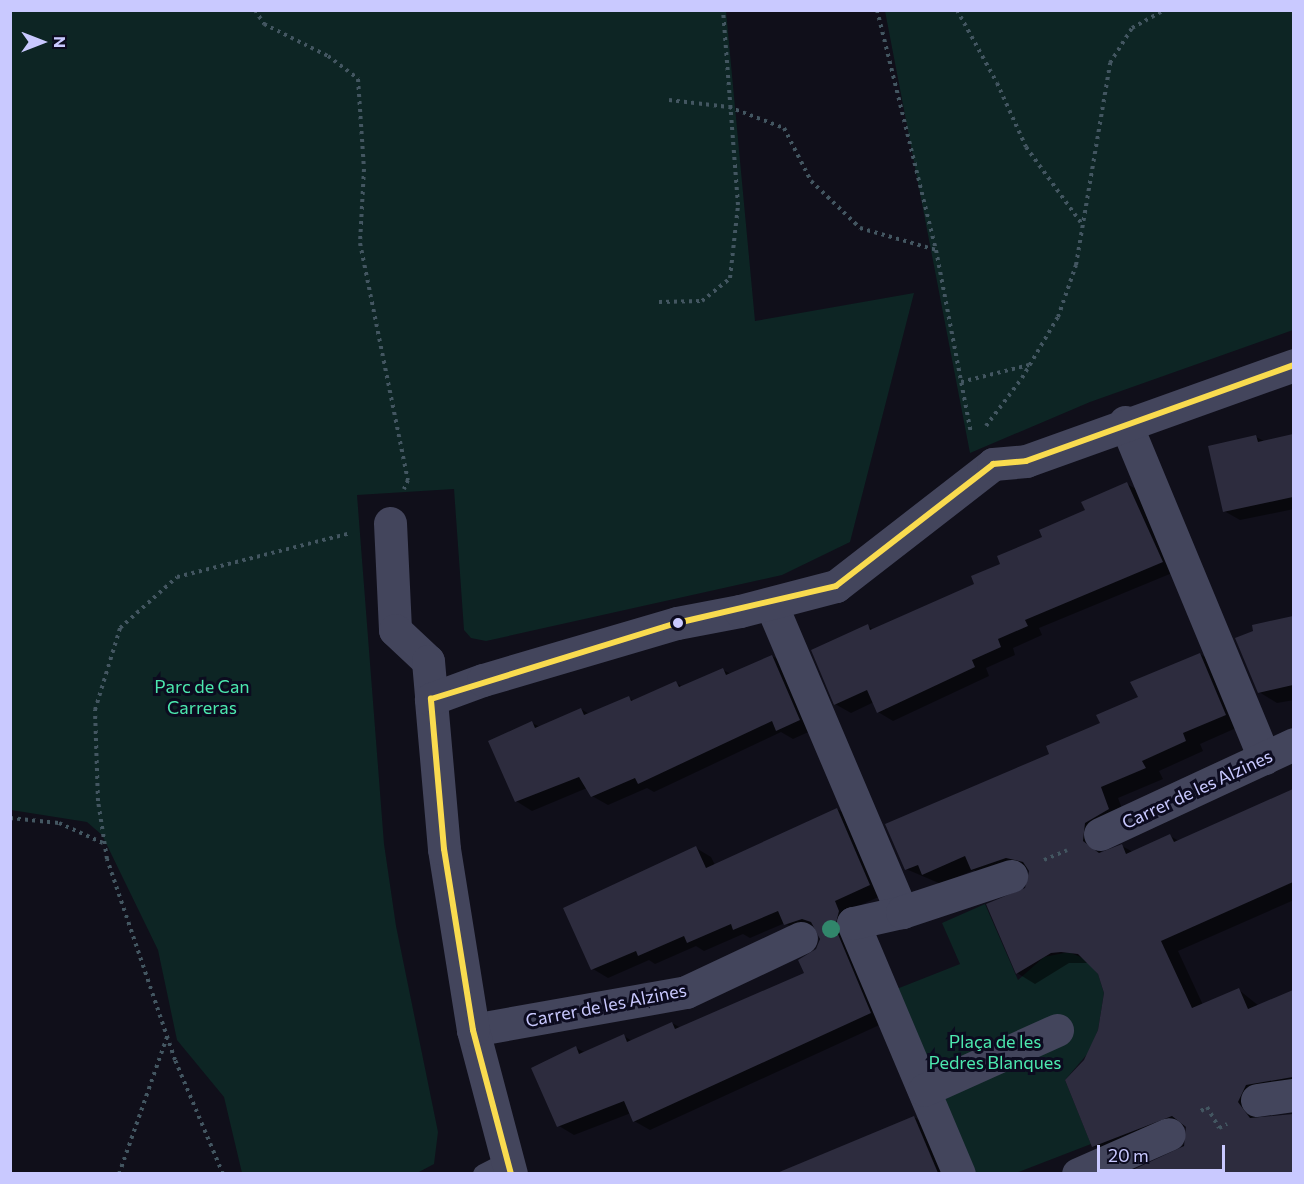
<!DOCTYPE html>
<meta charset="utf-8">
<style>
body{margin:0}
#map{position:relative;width:1304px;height:1184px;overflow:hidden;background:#100f1a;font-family:Commissioner,sans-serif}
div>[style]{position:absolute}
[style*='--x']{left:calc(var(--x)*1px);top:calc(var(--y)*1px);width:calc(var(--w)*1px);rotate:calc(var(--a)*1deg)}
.green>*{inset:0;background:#0d2524}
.shadow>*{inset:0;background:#0007}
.building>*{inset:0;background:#2d2c3e}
.path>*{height:4px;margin-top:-2px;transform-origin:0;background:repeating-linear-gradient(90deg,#435661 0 3px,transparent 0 7.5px)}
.service>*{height:21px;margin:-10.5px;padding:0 10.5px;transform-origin:10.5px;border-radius:10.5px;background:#43455c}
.pedestrian>*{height:33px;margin:-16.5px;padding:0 16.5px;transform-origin:16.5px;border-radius:16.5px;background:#43455c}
.minor>*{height:33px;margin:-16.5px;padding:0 16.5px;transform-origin:16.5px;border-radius:16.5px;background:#43455c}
.bus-1>*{height:6px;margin:-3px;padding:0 3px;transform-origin:3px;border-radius:3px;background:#f9db4f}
.trees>*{width:18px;height:18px;margin:-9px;border-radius:50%;background:#31866b}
.dots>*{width:16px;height:16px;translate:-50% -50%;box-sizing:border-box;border:3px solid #0c0b1f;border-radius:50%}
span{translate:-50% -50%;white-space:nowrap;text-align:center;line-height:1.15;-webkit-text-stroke:6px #0c0b1f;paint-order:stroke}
.park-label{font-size:18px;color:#4ce8ae}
.street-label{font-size:18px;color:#c9c9ff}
.frame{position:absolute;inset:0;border:12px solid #c9c9ff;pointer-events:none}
.north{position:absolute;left:12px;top:12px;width:60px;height:60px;-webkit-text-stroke:4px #0c0b1f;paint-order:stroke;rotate:90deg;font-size:16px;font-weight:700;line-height:24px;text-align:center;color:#c9c9ff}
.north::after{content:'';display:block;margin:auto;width:21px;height:27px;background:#c9c9ff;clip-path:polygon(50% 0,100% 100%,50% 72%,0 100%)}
.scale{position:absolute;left:1097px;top:1145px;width:128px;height:27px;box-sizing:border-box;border:3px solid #c9c9ff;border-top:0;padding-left:8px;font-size:18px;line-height:21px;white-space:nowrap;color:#c9c9ff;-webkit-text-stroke:4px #0c0b1f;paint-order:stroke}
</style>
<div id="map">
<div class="green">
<i style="clip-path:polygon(10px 11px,726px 11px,755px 321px,914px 293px,850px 542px,782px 575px,486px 641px,471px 638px,464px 630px,454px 489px,357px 495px,384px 844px,396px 926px,438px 1132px,434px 1164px,417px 1173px,242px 1173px,224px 1097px,177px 1040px,158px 950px,102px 835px,87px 822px,11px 810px)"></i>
<i style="clip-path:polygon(885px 11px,1293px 11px,1293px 330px,1090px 402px,970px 453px)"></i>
<i style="clip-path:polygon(985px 904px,1018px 980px,1044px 957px,1069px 952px,1085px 959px,1098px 974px,1104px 993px,1098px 1030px,1089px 1052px,1065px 1080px,1091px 1144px,1016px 1173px,965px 1173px,889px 992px,960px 964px,942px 923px)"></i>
</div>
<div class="shadow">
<i style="clip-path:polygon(1294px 436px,1294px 509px,1240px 520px,1224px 511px,1256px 437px,1266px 442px)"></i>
<i style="clip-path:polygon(1127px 484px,1143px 493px,1177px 571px,1039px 628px,1042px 635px,1013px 648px,1015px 655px,986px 668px,989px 676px,893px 721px,878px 712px,874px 702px,851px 713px,835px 704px,867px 626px,874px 630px,976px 585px)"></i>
<i style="clip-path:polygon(1294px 618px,1294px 700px,1277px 703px,1259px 692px,1254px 626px)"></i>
<i style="clip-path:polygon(1200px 654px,1218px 665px,1243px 725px,1200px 744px,1203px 751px,1159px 771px,1163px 779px,1118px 798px,1126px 819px,1103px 833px,1101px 854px,1122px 846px,1133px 852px,1170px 836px,1179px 841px,1294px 790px,1294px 900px,1178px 951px,1203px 1005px,1239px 990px,1259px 1006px,1294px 992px,1294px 1088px,1257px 1103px,1259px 1120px,1294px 1114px,1294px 1174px,1129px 1174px,1178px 1152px,1189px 1137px,1188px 1127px,1181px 1126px,1112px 1157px,1094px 1146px,1085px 1061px,1100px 1031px,1105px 993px,1100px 973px,1089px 963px,1069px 963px,1035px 984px,1017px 973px,1029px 869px,990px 879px,974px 870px,941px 884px,906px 869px,1051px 755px,1140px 698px)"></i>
<i style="clip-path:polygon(772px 656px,788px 665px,815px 729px,793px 739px,781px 732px,654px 792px,647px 788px,608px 805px,592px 796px,587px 788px,532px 811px,516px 801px,532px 723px,540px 727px,581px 709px,589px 714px,628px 698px,635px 701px,676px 683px,683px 687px,723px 670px,731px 674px)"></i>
<i style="clip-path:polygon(837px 809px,853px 818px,885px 894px,850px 910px,886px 1022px,650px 1130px,634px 1121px,631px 1113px,574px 1135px,559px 1126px,576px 1048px,586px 1053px,624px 1036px,632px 1041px,672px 1023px,681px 1028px,805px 974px,818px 949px,820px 930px,801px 933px,785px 923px,750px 938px,743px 934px,704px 951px,696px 946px,655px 964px,649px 960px,608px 978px,593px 969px,696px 848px,711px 857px,715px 865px)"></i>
<i style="clip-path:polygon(914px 1117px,930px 1127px,950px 1174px,784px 1174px)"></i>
</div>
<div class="building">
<i style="clip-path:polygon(1293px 434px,1293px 497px,1223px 512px,1208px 446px,1256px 435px,1258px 442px)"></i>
<i style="clip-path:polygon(1127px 482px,1163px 562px,1025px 620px,1028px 626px,998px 639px,1001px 647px,972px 660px,975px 667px,877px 713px,867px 690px,834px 705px,811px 650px,868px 624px,870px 630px,974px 584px,971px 576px,1000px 564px,997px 556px,1042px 537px,1039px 530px,1085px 510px,1081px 502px)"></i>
<i style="clip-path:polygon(1293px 616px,1293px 685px,1258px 693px,1235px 638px,1253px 631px,1252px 625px)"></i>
<i style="clip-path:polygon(1200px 653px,1226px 715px,1183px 733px,1186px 741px,1142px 761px,1146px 768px,1101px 787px,1109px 809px,1085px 823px,1083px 841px,1099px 853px,1122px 844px,1126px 854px,1170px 834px,1174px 842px,1293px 789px,1293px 882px,1161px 941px,1192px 1008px,1239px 988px,1248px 1009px,1293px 990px,1293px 1077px,1246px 1085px,1238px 1102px,1250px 1118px,1293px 1114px,1293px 1173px,1126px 1173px,1184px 1146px,1186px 1127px,1172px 1116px,1092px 1147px,1065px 1080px,1084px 1060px,1098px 1030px,1104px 993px,1098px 974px,1078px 954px,1061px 952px,1051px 953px,1016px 974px,986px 904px,1025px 888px,1029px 871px,1023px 862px,1006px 858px,971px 870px,965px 856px,922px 875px,918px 865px,905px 870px,885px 824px,1049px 754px,1046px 746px,1100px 723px,1096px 715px,1138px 697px,1130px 682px)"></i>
<i style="clip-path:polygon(772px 655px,800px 720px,776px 731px,772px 721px,638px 784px,635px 778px,591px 797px,579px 777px,515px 802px,488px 741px,532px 721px,535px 728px,581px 708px,584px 715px,629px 696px,631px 701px,676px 681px,679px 687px,723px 668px,726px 675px)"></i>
<i style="clip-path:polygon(837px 808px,870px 885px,835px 901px,839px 911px,835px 927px,871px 1013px,633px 1122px,624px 1101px,557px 1127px,531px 1068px,576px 1046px,579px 1054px,624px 1034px,627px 1042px,672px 1022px,675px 1029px,804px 973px,798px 960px,816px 949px,820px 939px,811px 922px,802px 919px,784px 925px,778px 911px,733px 930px,731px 924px,687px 943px,684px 936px,638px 956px,636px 951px,591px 970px,563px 908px,696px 846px,706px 868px)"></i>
<i style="clip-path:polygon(914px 1116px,938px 1173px,777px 1173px)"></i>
</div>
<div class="path">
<i style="--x:255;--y:10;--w:17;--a:57"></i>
<i style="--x:264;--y:24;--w:72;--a:26.6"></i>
<i style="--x:328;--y:56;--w:38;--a:37"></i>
<i style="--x:358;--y:79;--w:90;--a:86.2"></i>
<i style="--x:364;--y:169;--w:74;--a:93.1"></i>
<i style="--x:360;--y:243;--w:242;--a:78.6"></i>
<i style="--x:408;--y:480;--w:10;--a:114"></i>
<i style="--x:877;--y:10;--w:247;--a:76.2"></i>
<i style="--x:936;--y:250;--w:187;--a:79.2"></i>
<i style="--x:957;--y:10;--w:83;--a:61.3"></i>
<i style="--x:997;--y:83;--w:70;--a:65.6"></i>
<i style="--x:1026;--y:147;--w:95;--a:54"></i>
<i style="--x:669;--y:100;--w:60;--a:6.7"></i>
<i style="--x:729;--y:107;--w:59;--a:20.9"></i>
<i style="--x:784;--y:128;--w:59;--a:63"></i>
<i style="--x:811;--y:181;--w:68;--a:43.8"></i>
<i style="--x:860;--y:228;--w:79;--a:16.1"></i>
<i style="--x:659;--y:302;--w:43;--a:-1.3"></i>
<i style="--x:702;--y:301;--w:36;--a:-39"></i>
<i style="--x:730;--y:278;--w:73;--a:-83.7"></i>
<i style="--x:738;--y:205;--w:196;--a:-94.4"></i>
<i style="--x:961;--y:382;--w:70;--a:-14"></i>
<i style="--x:986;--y:426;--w:60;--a:-53.1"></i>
<i style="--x:1022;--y:378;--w:71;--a:-59.5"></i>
<i style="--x:1058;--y:317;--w:55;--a:-70.9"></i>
<i style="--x:1076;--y:265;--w:205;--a:-80.4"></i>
<i style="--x:1110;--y:63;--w:41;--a:-57.8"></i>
<i style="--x:1132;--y:28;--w:38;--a:-29"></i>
<i style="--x:10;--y:818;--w:49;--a:5.8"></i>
<i style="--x:59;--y:823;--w:48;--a:24.4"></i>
<i style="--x:1044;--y:860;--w:25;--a:-23"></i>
<i style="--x:1201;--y:1111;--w:7;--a:-34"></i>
<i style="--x:1207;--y:1107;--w:24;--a:60"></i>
<i style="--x:1219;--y:1128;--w:9;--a:-27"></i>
<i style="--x:119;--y:1174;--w:145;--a:-70.7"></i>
<i style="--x:223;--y:1174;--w:124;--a:-112.8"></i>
<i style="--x:175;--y:1060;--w:212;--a:-108.7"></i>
<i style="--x:107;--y:859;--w:59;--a:-98.8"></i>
<i style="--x:98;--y:801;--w:91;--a:-91.9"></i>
<i style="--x:95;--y:710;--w:86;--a:-73"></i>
<i style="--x:120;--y:628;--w:76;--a:-41.8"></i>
<i style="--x:177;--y:577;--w:179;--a:-14.2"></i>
</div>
<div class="service">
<i style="--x:483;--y:1174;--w:27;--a:-27"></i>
</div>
<div class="pedestrian">
<i style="--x:390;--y:523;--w:107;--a:87.3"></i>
<i style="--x:395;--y:630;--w:45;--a:43.2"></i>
<i style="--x:428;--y:661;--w:38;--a:85"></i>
<i style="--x:853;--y:923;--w:272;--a:67.1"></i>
<i style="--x:924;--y:1090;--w:146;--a:-24.3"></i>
</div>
<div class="minor">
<i style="--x:1125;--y:422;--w:364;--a:67.5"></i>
<i style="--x:771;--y:604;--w:335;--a:67"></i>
<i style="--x:1100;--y:834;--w:214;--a:-24.9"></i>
<i style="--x:853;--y:923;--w:50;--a:-12.7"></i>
<i style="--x:902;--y:912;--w:115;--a:-18.3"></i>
<i style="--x:473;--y:1030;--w:216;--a:-10.1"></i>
<i style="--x:686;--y:992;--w:127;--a:-25.2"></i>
<i style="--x:1257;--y:1100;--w:37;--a:-8"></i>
<i style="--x:511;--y:1174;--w:149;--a:-104.8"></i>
<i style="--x:473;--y:1030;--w:183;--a:-99.1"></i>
<i style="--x:444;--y:849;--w:151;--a:-95"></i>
<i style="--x:431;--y:699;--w:55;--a:-20.1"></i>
<i style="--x:483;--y:680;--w:202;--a:-16.4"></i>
<i style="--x:677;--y:623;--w:64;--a:-10.8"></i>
<i style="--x:740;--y:611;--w:99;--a:-14.6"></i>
<i style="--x:836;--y:586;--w:199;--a:-37.8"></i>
<i style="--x:993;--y:464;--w:33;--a:-5"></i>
<i style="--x:1026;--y:461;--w:285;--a:-19.7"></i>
<i style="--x:1078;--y:1174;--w:99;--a:-23.7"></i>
</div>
<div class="bus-1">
<i style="--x:511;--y:1174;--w:149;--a:-104.8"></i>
<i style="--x:473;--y:1030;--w:183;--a:-99.1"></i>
<i style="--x:444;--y:849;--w:151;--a:-95"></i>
<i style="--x:431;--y:699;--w:257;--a:-17.2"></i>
<i style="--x:677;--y:623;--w:163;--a:-13.1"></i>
<i style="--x:836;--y:586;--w:199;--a:-37.8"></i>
<i style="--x:993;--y:464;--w:33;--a:-5"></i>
<i style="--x:1026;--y:461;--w:285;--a:-19.7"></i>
</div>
<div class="trees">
<i style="left:831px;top:929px"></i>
</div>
<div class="dots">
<i style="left:678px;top:623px;background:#c9c9ff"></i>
</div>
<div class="park-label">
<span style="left:202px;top:697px">Parc de Can<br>Carreras</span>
<span style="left:995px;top:1052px">Plaça de les<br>Pedres Blanques</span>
</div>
<div class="street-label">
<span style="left:1197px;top:789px;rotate:-25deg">Carrer de les Alzines</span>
<span style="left:606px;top:1005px;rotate:-11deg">Carrer de les Alzines</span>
</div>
<div class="frame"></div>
<div class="north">N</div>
<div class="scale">20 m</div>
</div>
